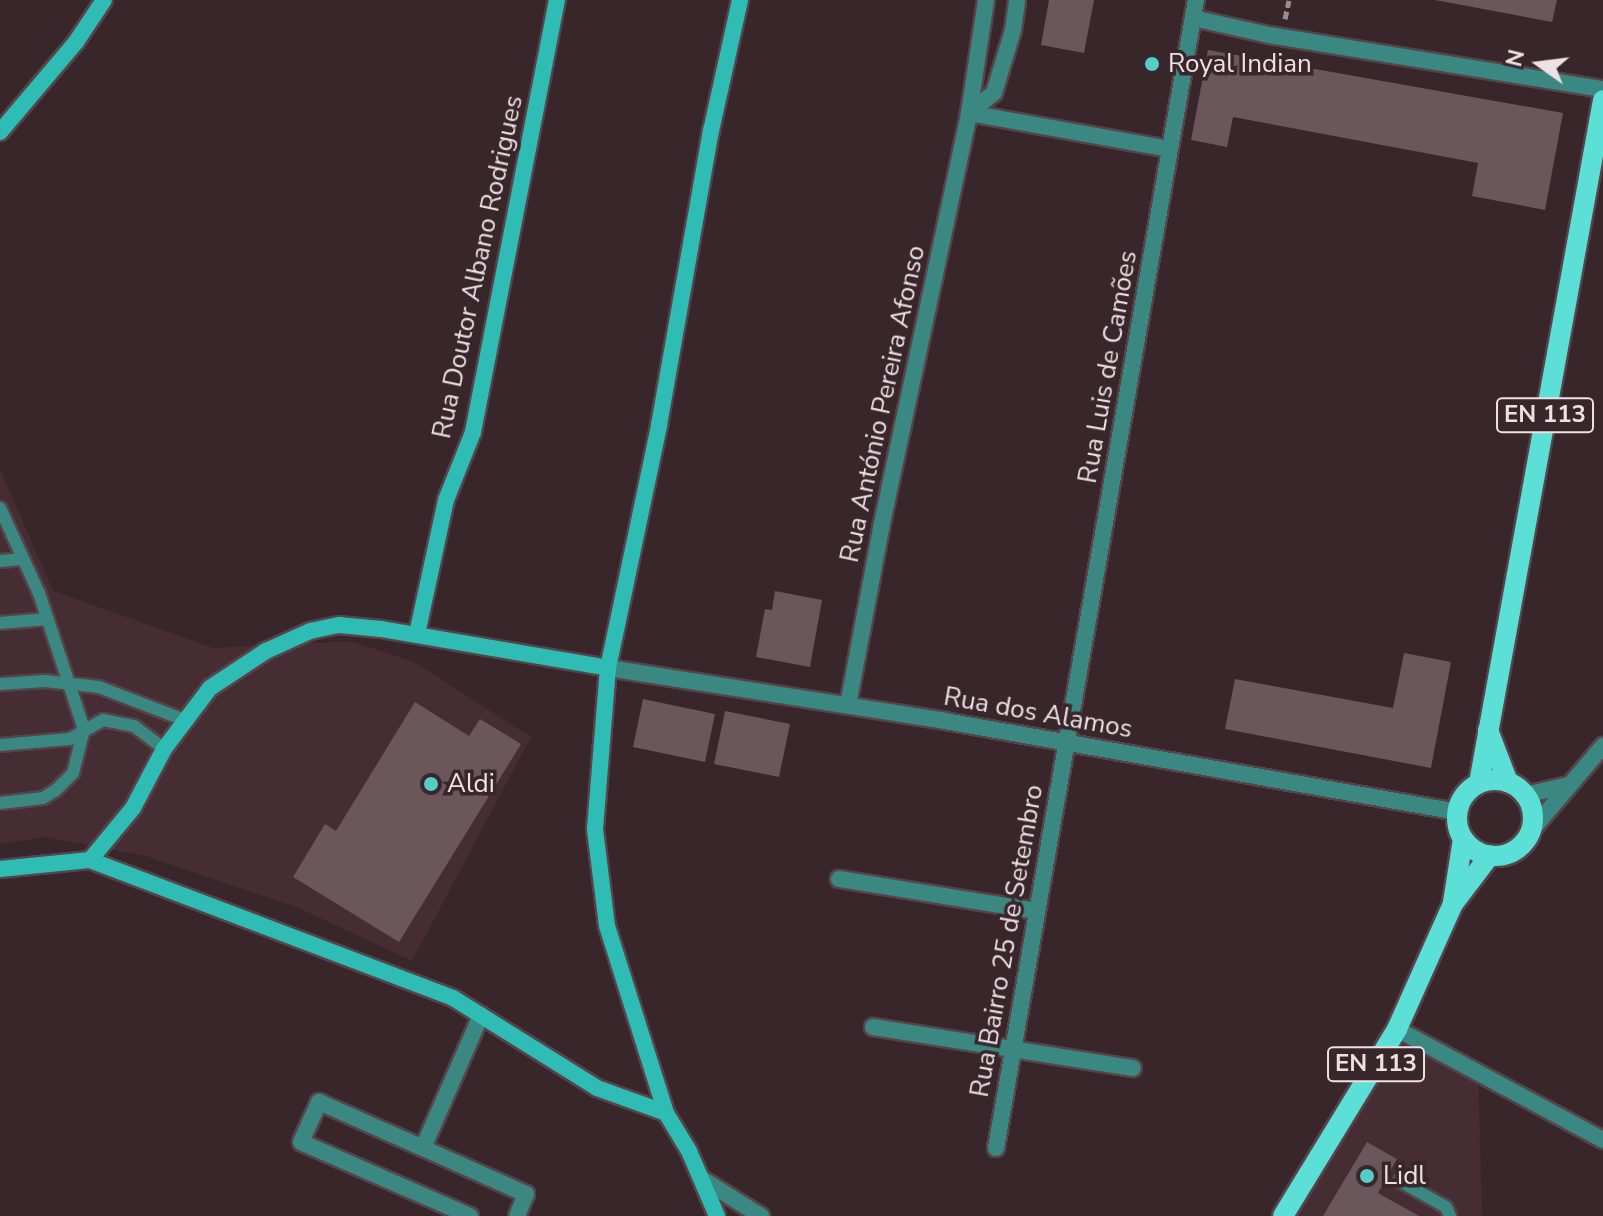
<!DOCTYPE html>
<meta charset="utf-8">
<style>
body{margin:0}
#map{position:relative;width:1603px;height:1216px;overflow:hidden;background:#38262b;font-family:"Nunito Sans",sans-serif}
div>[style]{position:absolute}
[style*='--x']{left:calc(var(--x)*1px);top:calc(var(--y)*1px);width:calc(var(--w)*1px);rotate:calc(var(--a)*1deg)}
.built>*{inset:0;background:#462d34}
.building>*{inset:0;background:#6b565c}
.path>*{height:5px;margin-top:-2.5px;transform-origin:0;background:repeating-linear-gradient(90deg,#9c8c91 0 8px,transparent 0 12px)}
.roads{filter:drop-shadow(2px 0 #554449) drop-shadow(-2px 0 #554449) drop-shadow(0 2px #554449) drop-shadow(0 -2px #554449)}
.lane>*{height:12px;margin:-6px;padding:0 6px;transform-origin:6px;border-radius:6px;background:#3b8883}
.street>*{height:16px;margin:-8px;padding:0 8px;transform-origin:8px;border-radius:8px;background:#3b8883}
.secondary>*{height:16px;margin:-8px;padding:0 8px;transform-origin:8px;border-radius:8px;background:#2ebcb4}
.primary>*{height:20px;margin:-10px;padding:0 10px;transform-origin:10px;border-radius:10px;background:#5cdfd7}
.primary>.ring{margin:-10px;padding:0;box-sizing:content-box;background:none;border:20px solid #5cdfd7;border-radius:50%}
.dots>*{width:22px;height:22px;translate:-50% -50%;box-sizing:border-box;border:4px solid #38262b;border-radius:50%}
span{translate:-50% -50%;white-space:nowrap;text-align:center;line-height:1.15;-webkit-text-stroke:7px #38262b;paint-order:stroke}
.shield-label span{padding:2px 6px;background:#38262b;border:2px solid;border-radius:6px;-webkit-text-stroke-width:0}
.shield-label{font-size:24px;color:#eee1e5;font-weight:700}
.poi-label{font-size:26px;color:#eee1e5}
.left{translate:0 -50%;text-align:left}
.street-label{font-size:26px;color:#eee1e5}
.north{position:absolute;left:1499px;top:24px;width:80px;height:80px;-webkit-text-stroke:6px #38262b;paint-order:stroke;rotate:284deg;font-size:22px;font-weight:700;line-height:32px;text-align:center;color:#eee1e5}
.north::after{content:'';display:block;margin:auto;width:28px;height:36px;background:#eee1e5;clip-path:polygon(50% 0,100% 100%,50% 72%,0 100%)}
</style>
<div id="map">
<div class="built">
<i style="clip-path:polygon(0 469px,53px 591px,213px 648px,350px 641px,414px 662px,531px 737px,412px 961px,299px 908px,146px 856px,46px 837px,0 844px)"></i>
<i style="clip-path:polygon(1397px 1029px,1478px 1072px,1482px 1216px,1283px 1216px)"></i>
</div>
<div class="building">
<i style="clip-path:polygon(1049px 0,1094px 0,1084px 53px,1041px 45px)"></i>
<i style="clip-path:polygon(1435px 0,1557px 0,1552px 22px)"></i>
<i style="clip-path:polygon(1208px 50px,1563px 113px,1545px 210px,1472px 196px,1478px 163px,1233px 117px,1227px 147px,1191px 140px)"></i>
<i style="clip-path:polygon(775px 591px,822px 600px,810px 667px,756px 657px,765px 609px,772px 610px)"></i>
<i style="clip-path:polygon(1404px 653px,1451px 662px,1431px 768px,1225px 729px,1235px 679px,1393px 708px)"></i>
<i style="clip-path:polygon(643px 699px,715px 714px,705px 762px,633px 747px)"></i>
<i style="clip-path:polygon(415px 702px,469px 736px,480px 719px,521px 744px,399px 942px,293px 877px,325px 824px,336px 831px)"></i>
<i style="clip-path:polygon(725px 711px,790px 724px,779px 777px,714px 764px)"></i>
<i style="clip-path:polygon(1367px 1142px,1397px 1159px,1378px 1193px,1419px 1216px,1323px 1216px)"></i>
</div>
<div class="path">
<i style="--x:1285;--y:19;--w:19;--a:-78"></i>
</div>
<div class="roads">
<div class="lane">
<i style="--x:0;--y:508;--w:94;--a:65.4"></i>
<i style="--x:39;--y:593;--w:143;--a:71.7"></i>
<i style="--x:84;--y:729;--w:45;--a:104"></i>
<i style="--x:73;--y:773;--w:24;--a:135"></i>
<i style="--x:56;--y:790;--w:15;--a:148"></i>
<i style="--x:43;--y:798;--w:43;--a:173.4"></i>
<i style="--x:0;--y:561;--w:23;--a:-5"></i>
<i style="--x:0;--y:623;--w:48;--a:-4.8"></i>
<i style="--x:0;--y:684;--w:45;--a:-3.8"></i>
<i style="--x:45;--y:681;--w:54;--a:6.3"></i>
<i style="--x:99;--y:687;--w:94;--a:21.1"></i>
<i style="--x:0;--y:745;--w:70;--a:-4.9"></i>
<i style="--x:70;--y:739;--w:38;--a:-30"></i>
<i style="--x:103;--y:720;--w:32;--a:11"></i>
<i style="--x:134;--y:726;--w:38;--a:37"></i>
<i style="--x:1400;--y:1181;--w:53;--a:29.5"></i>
<i style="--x:1446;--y:1207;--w:10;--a:66"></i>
</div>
<div class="street">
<i style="--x:1193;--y:18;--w:78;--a:12.6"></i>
<i style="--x:1269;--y:35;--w:338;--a:9.2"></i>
<i style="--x:969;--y:113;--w:203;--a:10.2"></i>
<i style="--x:969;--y:113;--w:32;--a:-39"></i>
<i style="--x:994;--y:93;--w:66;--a:-73.2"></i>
<i style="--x:1013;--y:30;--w:30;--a:-82"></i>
<i style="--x:608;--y:668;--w:341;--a:8.9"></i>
<i style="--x:945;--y:721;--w:521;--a:10.06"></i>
<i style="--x:848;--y:705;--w:180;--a:-79.4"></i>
<i style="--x:881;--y:528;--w:424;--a:-78"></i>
<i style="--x:969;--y:113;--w:114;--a:-81.4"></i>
<i style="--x:1525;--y:795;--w:45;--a:-12.8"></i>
<i style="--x:1530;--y:832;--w:113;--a:-49.7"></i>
<i style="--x:839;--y:879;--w:200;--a:9.2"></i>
<i style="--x:873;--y:1027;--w:263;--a:9"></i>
<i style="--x:1397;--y:1029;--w:234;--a:28.3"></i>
<i style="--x:423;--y:1148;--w:113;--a:24.1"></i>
<i style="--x:526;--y:1194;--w:24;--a:112"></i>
<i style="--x:996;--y:1148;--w:1165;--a:-80.12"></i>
<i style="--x:702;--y:1179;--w:70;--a:32.1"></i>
<i style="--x:470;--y:1216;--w:184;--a:-156.4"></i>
<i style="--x:301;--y:1142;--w:44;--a:-65.8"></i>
<i style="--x:319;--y:1102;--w:114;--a:23.9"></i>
<i style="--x:423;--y:1148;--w:145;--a:-66.4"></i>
</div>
<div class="secondary">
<i style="--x:0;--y:132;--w:118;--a:-49.8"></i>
<i style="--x:76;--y:42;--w:50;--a:-56.3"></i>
<i style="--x:417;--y:634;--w:137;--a:-77.8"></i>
<i style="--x:446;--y:500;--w:73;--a:-68.3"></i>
<i style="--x:473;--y:432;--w:440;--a:-79"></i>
<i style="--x:90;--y:860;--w:388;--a:20.8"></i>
<i style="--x:453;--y:998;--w:170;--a:32"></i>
<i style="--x:597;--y:1088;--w:73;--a:19.9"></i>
<i style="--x:0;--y:869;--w:90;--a:-5.7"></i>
<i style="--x:90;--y:860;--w:67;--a:-50.4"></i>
<i style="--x:133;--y:808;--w:67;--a:-62.3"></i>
<i style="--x:164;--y:749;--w:76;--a:-53"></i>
<i style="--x:210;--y:688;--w:67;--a:-33.5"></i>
<i style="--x:266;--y:651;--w:48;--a:-24.4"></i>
<i style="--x:310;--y:631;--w:30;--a:-12"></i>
<i style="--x:339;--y:625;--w:42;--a:5.4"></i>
<i style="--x:381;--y:629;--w:230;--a:9.7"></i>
<i style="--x:717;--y:1216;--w:71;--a:-113.3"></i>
<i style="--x:689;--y:1151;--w:44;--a:-121.2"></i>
<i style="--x:666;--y:1113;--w:196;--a:-107.5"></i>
<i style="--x:607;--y:926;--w:98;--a:-97.1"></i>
<i style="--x:595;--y:829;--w:162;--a:-85.4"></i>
<i style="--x:608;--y:668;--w:248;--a:-78.1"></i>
<i style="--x:659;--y:425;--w:299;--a:-80"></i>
<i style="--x:711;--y:131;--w:134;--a:-77.5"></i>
</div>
<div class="primary">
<i style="--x:1488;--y:730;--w:56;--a:69"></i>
<i class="ring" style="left:1457px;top:780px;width:56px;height:56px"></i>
<i style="--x:1479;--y:783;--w:694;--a:-79.71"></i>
<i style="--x:1453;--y:902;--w:64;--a:-81"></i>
<i style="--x:1283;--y:1216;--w:219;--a:-58.6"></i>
<i style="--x:1397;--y:1029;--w:137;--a:-65.9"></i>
<i style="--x:1453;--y:904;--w:61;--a:-52.9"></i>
</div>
</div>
<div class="dots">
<i style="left:1152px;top:64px;background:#54cdc6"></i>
<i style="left:431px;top:784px;background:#54cdc6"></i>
<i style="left:1367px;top:1176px;background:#54cdc6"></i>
</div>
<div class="shield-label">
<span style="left:1545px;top:415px">EN 113</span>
<span style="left:1376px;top:1064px">EN 113</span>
</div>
<div class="poi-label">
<span class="left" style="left:1168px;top:64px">Royal Indian</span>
<span class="left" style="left:447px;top:784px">Aldi</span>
<span class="left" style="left:1383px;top:1176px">Lidl</span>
</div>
<div class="street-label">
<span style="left:478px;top:267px;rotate:-78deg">Rua Doutor Albano Rodrigues</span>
<span style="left:1108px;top:367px;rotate:-80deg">Rua Luis de Camões</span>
<span style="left:883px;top:404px;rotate:-78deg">Rua António Pereira Afonso</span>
<span style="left:1038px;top:713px;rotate:10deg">Rua dos Alamos</span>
<span style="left:1007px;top:941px;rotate:-80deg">Rua Bairro 25 de Setembro</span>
</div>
<div class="north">N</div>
</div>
